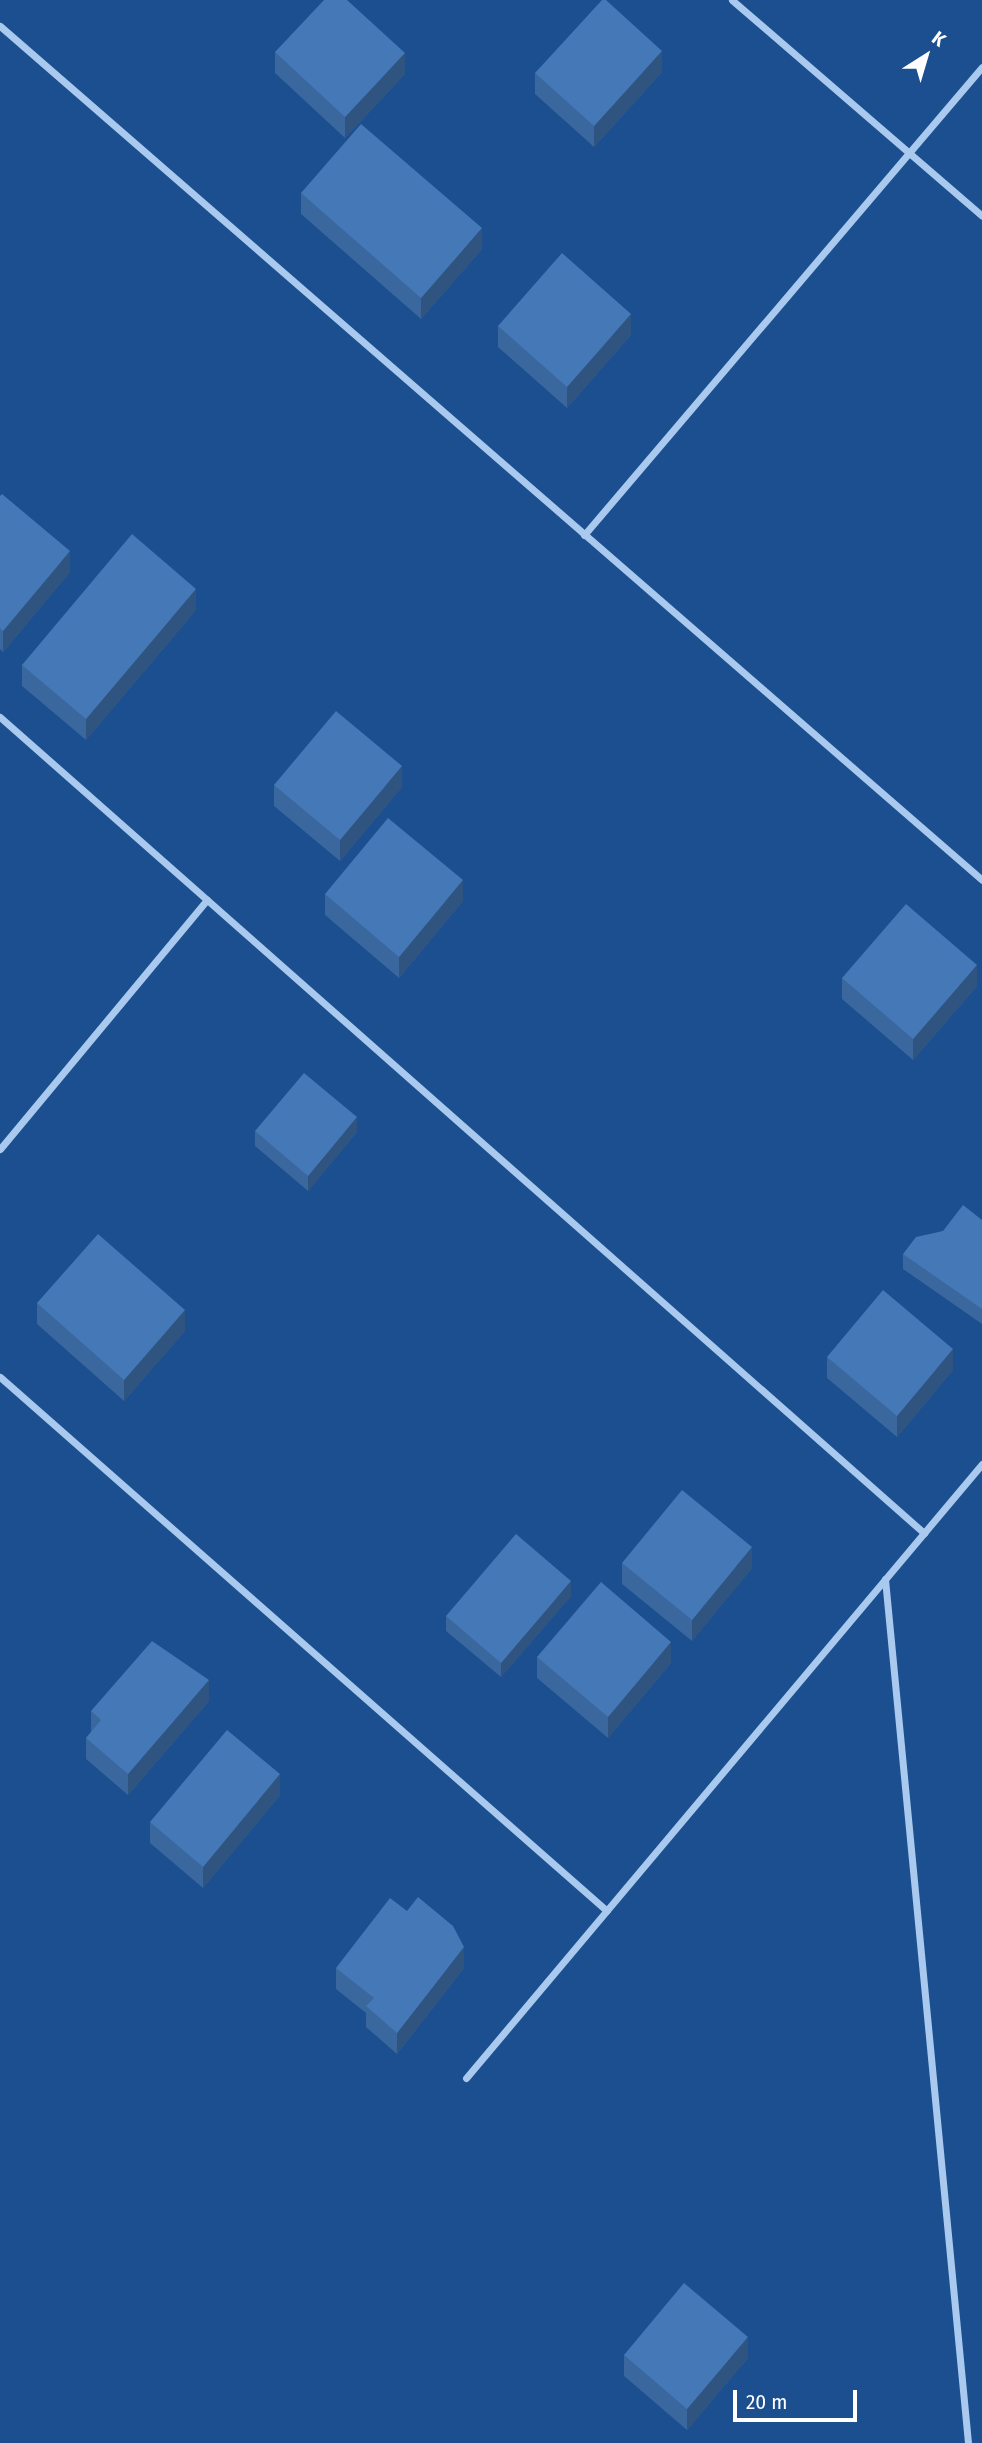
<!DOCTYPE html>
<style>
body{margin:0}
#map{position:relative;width:982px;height:2443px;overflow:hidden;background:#1b4f8f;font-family:"Fira Sans Condensed",sans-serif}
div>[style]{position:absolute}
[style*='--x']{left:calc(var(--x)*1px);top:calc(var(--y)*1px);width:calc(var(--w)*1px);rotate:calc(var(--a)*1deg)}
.minor>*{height:7px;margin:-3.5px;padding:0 3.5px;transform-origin:3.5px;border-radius:3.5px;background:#a9c9ee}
.wall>*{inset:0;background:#3a679d}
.shaded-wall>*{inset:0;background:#305480}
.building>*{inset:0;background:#4478b7}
span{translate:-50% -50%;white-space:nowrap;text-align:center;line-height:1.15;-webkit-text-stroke:6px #1b4f8f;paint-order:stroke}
.north{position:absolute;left:891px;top:21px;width:70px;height:70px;-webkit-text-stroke:5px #1b4f8f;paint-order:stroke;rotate:37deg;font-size:19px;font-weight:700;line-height:28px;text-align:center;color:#fff}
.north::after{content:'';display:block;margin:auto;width:24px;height:32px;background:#fff;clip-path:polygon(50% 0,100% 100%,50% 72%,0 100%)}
.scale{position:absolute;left:733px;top:2390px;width:124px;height:32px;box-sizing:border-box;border:4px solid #fff;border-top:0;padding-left:9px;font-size:21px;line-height:24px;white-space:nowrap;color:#fff;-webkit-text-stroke:5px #1b4f8f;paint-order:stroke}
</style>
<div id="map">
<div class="minor">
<i style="--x:732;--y:0;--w:330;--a:40.8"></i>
<i style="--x:0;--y:26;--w:1301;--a:41.01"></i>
<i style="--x:584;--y:535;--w:614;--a:-49.62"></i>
<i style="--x:0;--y:717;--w:1233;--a:41.45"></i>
<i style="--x:0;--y:1149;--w:324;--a:-50.3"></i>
<i style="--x:0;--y:1377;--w:808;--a:41.34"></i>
<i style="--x:885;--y:1579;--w:868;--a:84.51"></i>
<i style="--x:466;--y:2078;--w:802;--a:-49.96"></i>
</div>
<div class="wall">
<i style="clip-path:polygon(275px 52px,405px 74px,345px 138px,275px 73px)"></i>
<i style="clip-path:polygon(662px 72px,594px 147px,535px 94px,535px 73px)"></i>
<i style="clip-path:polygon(301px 193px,482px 249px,421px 319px,301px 214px)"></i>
<i style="clip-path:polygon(498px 326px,631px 335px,567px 408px,498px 347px)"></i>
<i style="clip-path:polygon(0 496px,70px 572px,3px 652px,0 649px)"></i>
<i style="clip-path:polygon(196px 610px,86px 740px,22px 686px,22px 665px)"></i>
<i style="clip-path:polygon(274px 785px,402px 787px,340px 861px,274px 806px)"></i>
<i style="clip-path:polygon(325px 894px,463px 901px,399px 978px,325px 915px)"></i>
<i style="clip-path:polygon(842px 978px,977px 986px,913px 1060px,842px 999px)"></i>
<i style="clip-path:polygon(255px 1131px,357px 1132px,308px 1191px,255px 1146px)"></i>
<i style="clip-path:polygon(982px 1220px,982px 1324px,903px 1269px,903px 1254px,943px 1231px)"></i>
<i style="clip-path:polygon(37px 1303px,185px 1331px,124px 1401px,37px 1324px)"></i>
<i style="clip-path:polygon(827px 1357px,953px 1370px,897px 1437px,827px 1378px)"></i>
<i style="clip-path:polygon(622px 1563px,752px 1568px,692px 1641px,622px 1584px)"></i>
<i style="clip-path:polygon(571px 1596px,501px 1677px,446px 1631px,446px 1616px)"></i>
<i style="clip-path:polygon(537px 1657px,671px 1663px,608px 1738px,537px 1678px)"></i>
<i style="clip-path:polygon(209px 1701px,128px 1795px,86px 1759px,86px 1738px,91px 1732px,91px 1711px)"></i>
<i style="clip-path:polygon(280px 1795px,203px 1888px,150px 1843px,150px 1822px)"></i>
<i style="clip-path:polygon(336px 1968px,464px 1968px,397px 2054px,366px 2027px,366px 2013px,336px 1989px)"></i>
<i style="clip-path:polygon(624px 2355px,748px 2358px,687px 2430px,624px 2376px)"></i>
</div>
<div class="shaded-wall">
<i style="clip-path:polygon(662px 51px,662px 72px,594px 147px,594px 126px)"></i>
<i style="clip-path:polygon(405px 53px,405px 74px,345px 138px,345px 117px)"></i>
<i style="clip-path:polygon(482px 228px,482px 249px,421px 319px,421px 298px)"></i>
<i style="clip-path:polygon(631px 314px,631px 335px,567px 408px,567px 387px)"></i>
<i style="clip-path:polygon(70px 551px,70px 572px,3px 652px,3px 631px)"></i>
<i style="clip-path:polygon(196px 589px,196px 610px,86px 740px,86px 719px)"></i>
<i style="clip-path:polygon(402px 766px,402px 787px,340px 861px,340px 840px)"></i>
<i style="clip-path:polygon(463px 880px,463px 901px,399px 978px,399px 957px)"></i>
<i style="clip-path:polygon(977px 965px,977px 986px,913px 1060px,913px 1039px)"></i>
<i style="clip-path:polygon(357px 1117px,357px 1132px,308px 1191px,308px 1176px)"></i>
<i style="clip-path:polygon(185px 1310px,185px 1331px,124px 1401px,124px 1380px)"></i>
<i style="clip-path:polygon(953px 1349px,953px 1370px,897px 1437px,897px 1416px)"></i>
<i style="clip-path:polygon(752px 1547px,752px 1568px,692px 1641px,692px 1620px)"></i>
<i style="clip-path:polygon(571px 1581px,571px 1596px,501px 1677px,501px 1663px)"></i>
<i style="clip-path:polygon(671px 1642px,671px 1663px,608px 1738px,608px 1717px)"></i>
<i style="clip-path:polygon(209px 1680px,209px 1701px,128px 1795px,128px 1774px)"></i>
<i style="clip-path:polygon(280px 1774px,280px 1795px,203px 1888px,203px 1867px)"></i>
<i style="clip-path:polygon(464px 1947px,464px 1968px,397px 2054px,397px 2033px)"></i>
<i style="clip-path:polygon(748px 2337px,748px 2358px,687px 2430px,687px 2409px)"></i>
</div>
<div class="building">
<i style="clip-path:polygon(324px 0,347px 0,405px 53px,345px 117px,275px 52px)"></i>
<i style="clip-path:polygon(602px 0,606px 0,662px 51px,594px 126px,535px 73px)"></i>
<i style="clip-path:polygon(361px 124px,482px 228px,421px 298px,301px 193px)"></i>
<i style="clip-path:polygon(562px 253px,631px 314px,567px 387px,498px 326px)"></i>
<i style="clip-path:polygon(2px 494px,70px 551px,3px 631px,0 628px,0 496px)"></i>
<i style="clip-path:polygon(132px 534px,196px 589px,86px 719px,22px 665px)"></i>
<i style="clip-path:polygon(336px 711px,402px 766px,340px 840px,274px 785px)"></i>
<i style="clip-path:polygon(388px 818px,463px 880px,399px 957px,325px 894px)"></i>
<i style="clip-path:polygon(906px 904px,977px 965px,913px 1039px,842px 978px)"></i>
<i style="clip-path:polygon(304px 1073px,357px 1117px,308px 1176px,255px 1131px)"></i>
<i style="clip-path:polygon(963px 1205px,982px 1220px,982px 1309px,903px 1254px,916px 1237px,943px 1231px)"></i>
<i style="clip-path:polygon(98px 1234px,185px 1310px,124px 1380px,37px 1303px)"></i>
<i style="clip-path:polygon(883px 1290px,953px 1349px,897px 1416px,827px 1357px)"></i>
<i style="clip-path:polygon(682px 1490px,752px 1547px,692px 1620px,622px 1563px)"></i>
<i style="clip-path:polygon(516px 1534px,571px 1581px,501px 1663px,446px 1616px)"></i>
<i style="clip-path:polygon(601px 1582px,671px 1642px,608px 1717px,537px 1657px)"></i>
<i style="clip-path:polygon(152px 1641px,209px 1680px,128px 1774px,86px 1738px,101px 1720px,91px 1711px)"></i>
<i style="clip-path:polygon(227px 1730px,280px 1774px,203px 1867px,150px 1822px)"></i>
<i style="clip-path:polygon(418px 1897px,453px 1926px,464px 1947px,397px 2033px,366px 2006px,374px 1998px,336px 1968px,390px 1898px,407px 1911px)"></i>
<i style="clip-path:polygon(684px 2283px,748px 2337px,687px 2409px,624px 2355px)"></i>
</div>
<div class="north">K</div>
<div class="scale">20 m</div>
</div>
